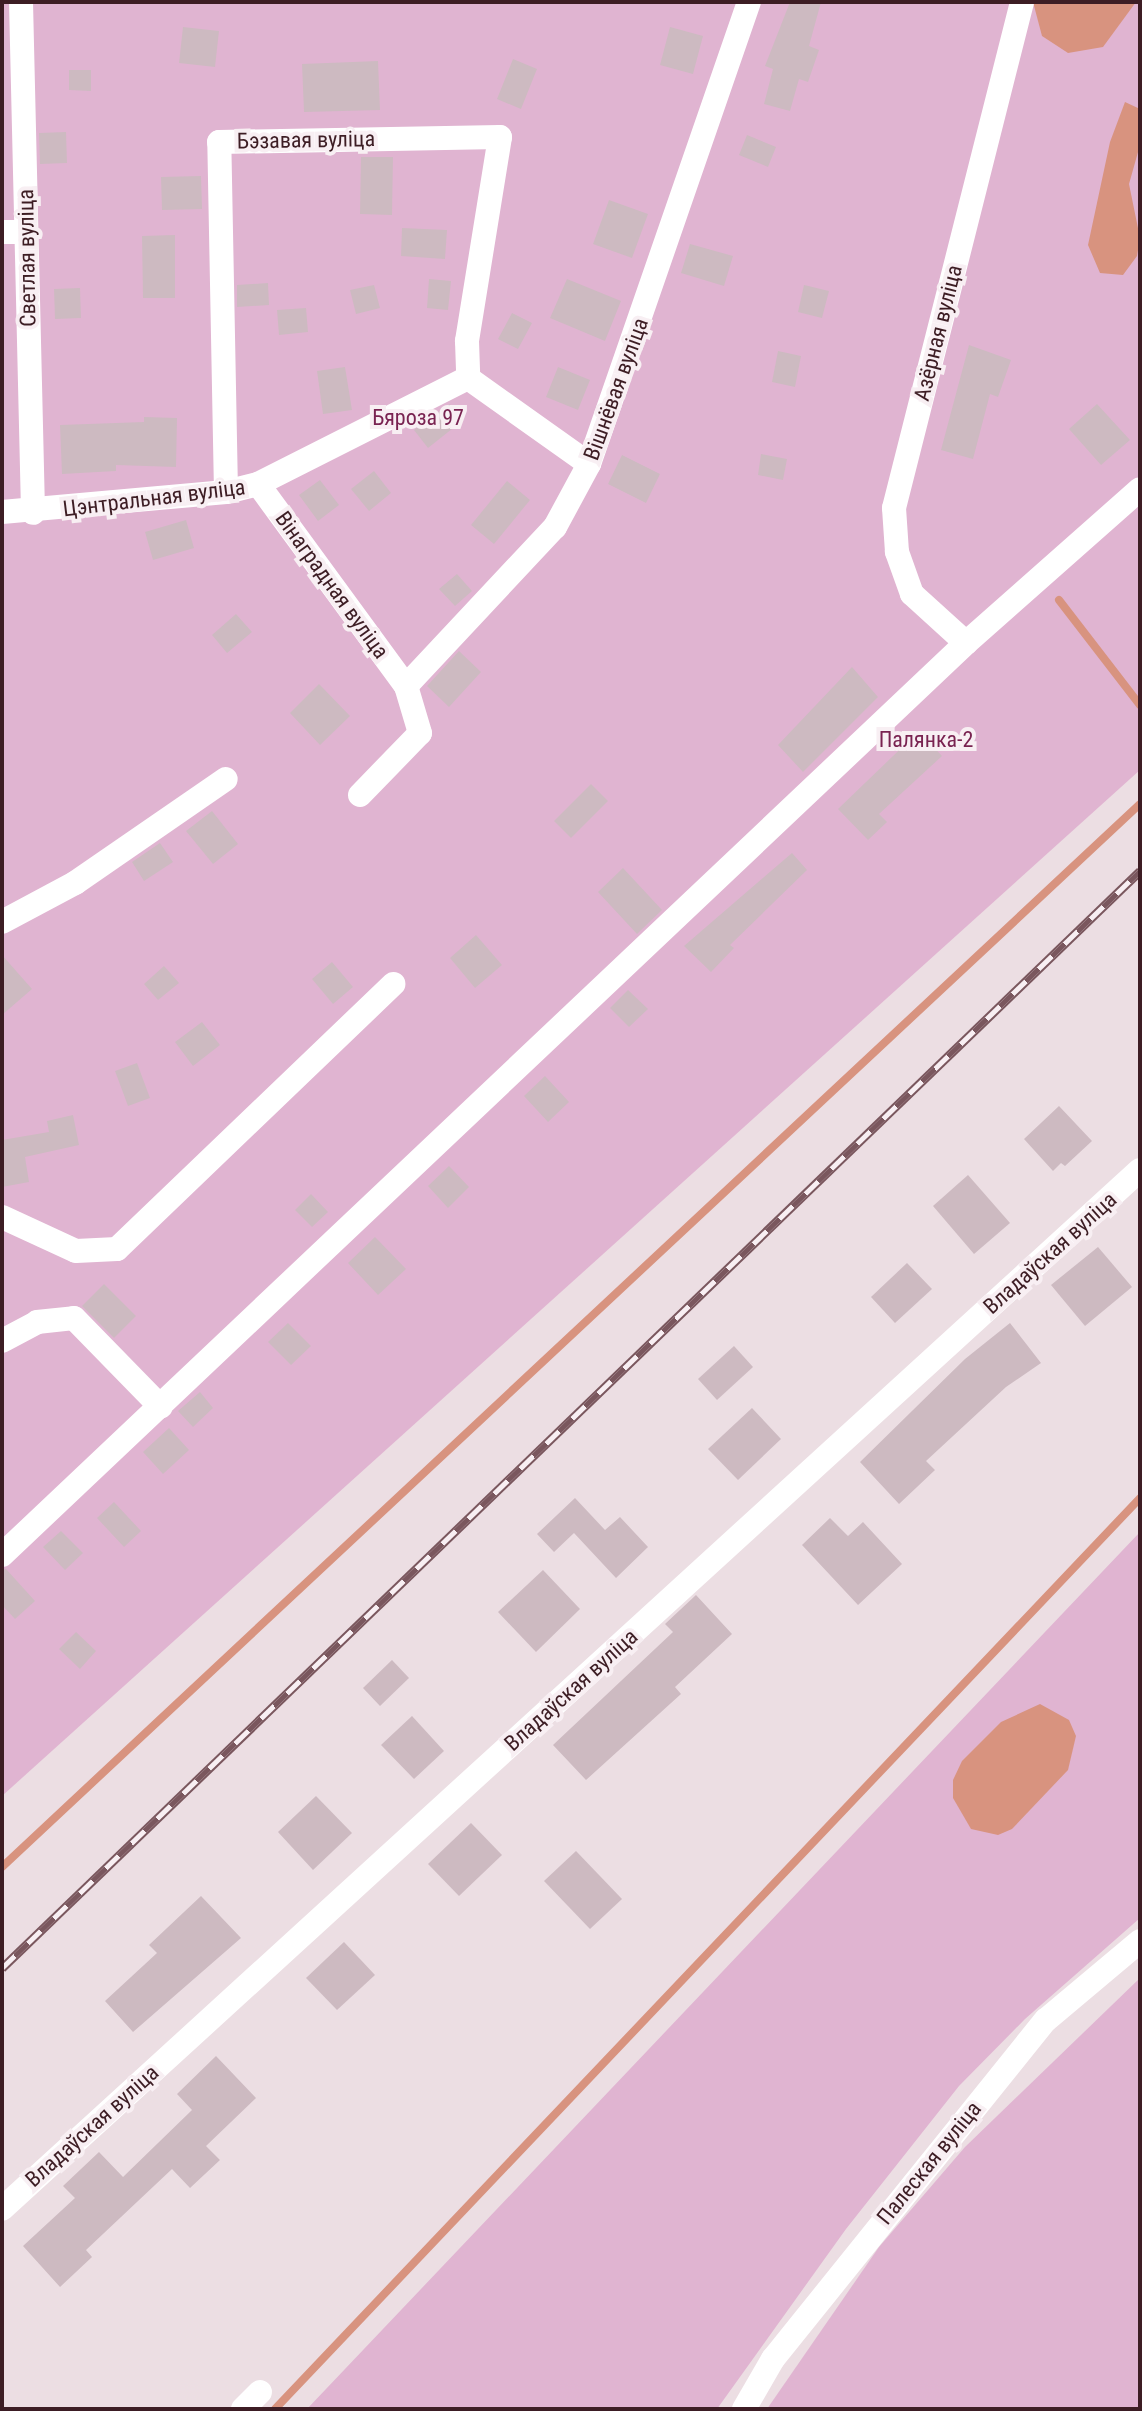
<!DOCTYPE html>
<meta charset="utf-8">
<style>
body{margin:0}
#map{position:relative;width:1142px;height:2411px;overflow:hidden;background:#ecdee3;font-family:"Roboto Condensed",sans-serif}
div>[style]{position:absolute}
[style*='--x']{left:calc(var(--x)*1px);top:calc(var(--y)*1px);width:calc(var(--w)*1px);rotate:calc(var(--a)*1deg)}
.green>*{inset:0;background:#e0b4d1}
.water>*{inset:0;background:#d8937f}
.stream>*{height:8px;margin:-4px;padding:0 4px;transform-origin:4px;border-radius:4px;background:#d8937f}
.building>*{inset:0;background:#cdbac1}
.minor>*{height:24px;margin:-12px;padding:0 12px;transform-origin:12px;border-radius:12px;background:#fff}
.rail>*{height:9px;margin-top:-4.5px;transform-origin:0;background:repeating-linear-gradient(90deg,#f8eff3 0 18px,#7a575e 0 36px);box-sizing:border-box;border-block:2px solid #7a575e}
span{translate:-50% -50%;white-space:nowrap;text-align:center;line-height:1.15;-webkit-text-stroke:8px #f8eff3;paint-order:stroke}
.street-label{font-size:22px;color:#3d1d24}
.park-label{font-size:22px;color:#792351}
.frame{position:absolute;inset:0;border:4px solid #3d1d24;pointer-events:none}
</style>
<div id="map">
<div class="green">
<i style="clip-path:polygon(2px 2px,1140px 2px,1140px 770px,2px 1796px)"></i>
<i style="clip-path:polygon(1140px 1532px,1140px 1918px,1025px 2019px,959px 2086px,846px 2229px,717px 2409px,307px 2409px)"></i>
<i style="clip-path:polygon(1140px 1978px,1140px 2409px,767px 2409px,879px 2247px,965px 2147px)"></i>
</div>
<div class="water">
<i style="clip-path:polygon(1033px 2px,1136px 2px,1103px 47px,1068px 53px,1042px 36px)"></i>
<i style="clip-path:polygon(1125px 102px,1140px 109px,1140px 145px,1129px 184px,1140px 238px,1137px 256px,1123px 275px,1100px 273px,1088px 245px,1110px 142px)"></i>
<i style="clip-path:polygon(1040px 1704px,1069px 1720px,1076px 1736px,1068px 1770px,1012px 1829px,998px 1835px,971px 1829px,953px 1798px,953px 1780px,962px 1761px,1001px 1722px)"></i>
</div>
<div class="stream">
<i style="--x:1059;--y:600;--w:133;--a:52.4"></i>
<i style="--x:2;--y:1867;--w:1557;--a:-43.05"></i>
<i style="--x:275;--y:2409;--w:1256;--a:-46.48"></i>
</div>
<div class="building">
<i style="clip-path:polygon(790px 2px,821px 2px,809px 46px,819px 50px,808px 82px,799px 79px,790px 111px,764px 104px,773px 69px,765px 66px)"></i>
<i style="clip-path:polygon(183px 27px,219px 31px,215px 67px,179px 63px)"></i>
<i style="clip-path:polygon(670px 27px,703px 36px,693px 74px,660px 65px)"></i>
<i style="clip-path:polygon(513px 59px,537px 69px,521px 109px,497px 99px)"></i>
<i style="clip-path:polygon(378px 61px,380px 110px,304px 112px,302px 64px)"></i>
<i style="clip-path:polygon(69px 70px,91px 70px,91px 91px,69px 90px)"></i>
<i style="clip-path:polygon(66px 132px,67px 163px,40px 164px,39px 133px)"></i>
<i style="clip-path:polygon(747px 135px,776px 147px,768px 167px,739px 155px)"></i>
<i style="clip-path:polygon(361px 157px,393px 157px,392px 215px,360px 214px)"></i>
<i style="clip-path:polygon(201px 176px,202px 209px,162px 210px,161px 177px)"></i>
<i style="clip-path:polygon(609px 200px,648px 214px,632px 258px,593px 244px)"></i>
<i style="clip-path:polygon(402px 228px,447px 230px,445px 259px,401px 256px)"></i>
<i style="clip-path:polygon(175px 235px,175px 298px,143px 298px,142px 236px)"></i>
<i style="clip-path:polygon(690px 244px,733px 256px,724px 286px,681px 273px)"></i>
<i style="clip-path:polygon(429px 279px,451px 281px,448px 310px,427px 308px)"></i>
<i style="clip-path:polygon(567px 279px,621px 301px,605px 341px,550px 318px)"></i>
<i style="clip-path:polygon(268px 283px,269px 305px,237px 307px,237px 285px)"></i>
<i style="clip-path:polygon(374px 285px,380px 308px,356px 314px,350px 290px)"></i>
<i style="clip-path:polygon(804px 285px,829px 291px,822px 318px,798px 312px)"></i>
<i style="clip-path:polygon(80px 288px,81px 318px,55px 319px,54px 289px)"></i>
<i style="clip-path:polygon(306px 308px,308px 332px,279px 335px,277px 310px)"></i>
<i style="clip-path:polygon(512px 313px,532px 323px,518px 349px,498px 339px)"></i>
<i style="clip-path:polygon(969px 345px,1011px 360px,998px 397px,990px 394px,973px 459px,941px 450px)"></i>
<i style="clip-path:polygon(778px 351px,801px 356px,795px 387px,772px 382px)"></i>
<i style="clip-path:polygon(345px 367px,352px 410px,323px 414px,317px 371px)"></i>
<i style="clip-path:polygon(558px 367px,590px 380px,578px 410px,546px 397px)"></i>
<i style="clip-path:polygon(450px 404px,462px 421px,428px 448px,414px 430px)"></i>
<i style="clip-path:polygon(1097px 404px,1130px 440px,1101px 465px,1069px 429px)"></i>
<i style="clip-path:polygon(144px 417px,177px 418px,176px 467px,116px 465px,116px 471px,62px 474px,60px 425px,144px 422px)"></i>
<i style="clip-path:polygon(761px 454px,787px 459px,783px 480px,758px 475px)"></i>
<i style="clip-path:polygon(622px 455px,660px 474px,646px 503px,608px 484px)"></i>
<i style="clip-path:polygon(374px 471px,391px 493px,369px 511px,351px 489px)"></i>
<i style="clip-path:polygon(320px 480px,339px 505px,318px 521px,299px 495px)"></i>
<i style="clip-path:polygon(507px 481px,530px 500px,494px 544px,471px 525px)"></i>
<i style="clip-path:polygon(186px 520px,194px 548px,153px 560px,145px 532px)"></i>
<i style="clip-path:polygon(457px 574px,472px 591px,455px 606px,439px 589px)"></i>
<i style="clip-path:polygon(236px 614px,252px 632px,227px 653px,212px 635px)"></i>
<i style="clip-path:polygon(459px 651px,481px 672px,449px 707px,427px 686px)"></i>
<i style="clip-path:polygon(852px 667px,878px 697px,803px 772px,778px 745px)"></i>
<i style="clip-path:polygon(319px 684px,350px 716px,320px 745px,290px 713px)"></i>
<i style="clip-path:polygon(919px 731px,942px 756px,879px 814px,887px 822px,868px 840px,838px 809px)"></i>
<i style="clip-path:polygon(591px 784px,608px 801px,571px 838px,554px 821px)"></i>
<i style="clip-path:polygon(212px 811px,238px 844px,213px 864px,186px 831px)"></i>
<i style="clip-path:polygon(160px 843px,173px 862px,144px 881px,132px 862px)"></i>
<i style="clip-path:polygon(792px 853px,807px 870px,730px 945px,734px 948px,711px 972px,684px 946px)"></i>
<i style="clip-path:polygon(623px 868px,662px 910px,637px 934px,598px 892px)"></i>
<i style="clip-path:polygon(476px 935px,502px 965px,475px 988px,450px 958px)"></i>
<i style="clip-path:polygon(2px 955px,32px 989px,2px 1015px)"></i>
<i style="clip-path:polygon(332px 962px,353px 987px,333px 1004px,312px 979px)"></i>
<i style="clip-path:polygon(164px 966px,179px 983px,158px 1000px,144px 984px)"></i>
<i style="clip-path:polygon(628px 990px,648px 1009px,629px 1027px,610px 1008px)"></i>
<i style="clip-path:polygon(202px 1022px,220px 1045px,193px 1066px,175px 1042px)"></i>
<i style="clip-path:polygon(137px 1063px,150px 1098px,128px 1106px,115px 1071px)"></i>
<i style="clip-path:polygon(545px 1076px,569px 1102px,548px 1122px,524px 1096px)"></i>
<i style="clip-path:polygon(1059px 1106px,1092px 1141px,1065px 1166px,1061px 1163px,1053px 1171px,1024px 1139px)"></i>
<i style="clip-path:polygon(73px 1115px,79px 1145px,25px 1157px,29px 1182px,2px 1187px,2px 1140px,49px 1132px,47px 1121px)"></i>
<i style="clip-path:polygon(449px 1166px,469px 1187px,448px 1208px,428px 1186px)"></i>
<i style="clip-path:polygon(968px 1175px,1010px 1223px,974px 1254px,933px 1206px)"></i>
<i style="clip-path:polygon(311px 1194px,328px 1212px,312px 1227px,295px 1210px)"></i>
<i style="clip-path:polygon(375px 1237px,406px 1269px,378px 1295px,348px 1263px)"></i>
<i style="clip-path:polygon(1098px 1247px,1132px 1287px,1085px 1326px,1051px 1285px)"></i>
<i style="clip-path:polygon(907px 1263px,932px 1289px,895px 1323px,871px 1297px)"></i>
<i style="clip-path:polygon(104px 1284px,136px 1316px,114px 1338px,82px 1306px)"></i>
<i style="clip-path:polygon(288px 1323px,311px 1346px,291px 1365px,268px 1342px)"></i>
<i style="clip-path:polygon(1010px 1323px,1041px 1363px,1006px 1387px,926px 1461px,935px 1470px,899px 1504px,860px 1462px,965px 1359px)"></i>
<i style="clip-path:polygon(734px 1346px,753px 1367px,717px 1400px,698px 1379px)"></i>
<i style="clip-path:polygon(200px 1392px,213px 1408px,193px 1427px,178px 1411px)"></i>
<i style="clip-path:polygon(752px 1408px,781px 1439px,738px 1480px,708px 1449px)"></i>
<i style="clip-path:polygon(169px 1428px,189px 1450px,163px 1474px,143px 1452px)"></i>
<i style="clip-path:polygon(575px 1498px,605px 1530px,620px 1517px,648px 1547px,616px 1578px,574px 1533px,554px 1552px,537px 1534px)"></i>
<i style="clip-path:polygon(114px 1502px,141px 1531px,124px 1547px,97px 1518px)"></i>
<i style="clip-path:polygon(830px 1518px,848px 1536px,863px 1522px,902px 1564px,858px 1605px,802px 1545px)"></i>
<i style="clip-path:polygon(61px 1531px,83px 1553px,65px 1570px,43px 1547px)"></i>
<i style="clip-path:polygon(6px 1569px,35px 1601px,15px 1619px,2px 1605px,2px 1570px)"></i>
<i style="clip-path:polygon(543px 1570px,580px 1609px,536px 1652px,498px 1612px)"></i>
<i style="clip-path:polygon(696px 1595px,732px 1634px,675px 1687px,681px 1694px,586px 1780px,553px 1745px,673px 1632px,665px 1624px)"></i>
<i style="clip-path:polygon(76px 1632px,96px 1651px,80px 1669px,59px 1649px)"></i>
<i style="clip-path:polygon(392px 1660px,409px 1678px,380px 1706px,363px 1688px)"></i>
<i style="clip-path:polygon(412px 1716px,444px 1751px,414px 1779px,381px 1745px)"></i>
<i style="clip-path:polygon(316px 1796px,352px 1833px,313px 1870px,278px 1832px)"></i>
<i style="clip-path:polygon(471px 1823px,502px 1855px,459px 1896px,428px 1864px)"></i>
<i style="clip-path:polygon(576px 1851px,622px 1899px,590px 1929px,544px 1881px)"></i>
<i style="clip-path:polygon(201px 1896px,241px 1938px,133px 2032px,105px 2001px,157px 1953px,149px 1945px)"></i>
<i style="clip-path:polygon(344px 1942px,375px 1975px,337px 2010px,306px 1978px)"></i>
<i style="clip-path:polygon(216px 2056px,256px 2098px,206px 2146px,220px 2160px,190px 2188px,172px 2169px,86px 2250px,92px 2257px,60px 2287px,23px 2246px,75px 2198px,63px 2186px,99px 2152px,123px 2177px,192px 2110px,177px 2094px)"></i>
</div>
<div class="minor">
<i style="--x:21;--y:2;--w:511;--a:88.65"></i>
<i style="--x:2;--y:232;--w:24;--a:0"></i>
<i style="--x:258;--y:484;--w:250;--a:53.8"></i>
<i style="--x:226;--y:492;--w:350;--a:-91.1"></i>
<i style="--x:219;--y:142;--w:281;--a:-1"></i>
<i style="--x:500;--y:137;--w:207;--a:99.2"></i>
<i style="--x:467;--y:341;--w:37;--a:88"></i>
<i style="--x:2;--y:512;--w:225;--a:-5.1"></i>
<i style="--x:226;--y:492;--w:33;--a:-14"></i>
<i style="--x:258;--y:484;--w:235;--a:-26.8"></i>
<i style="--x:468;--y:378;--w:148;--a:35.4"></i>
<i style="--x:966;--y:643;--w:73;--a:-137.8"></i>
<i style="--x:912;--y:594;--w:45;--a:-109.7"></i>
<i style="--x:897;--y:552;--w:44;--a:-93.9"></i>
<i style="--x:894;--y:508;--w:522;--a:-75.8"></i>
<i style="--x:360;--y:795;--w:86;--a:-45.9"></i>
<i style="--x:420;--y:733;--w:49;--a:-106.6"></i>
<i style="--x:406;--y:686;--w:218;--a:-46.9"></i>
<i style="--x:555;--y:527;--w:72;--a:-61.6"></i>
<i style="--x:589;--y:464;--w:489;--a:-70.9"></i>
<i style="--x:2;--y:922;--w:83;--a:-28.1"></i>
<i style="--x:75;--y:883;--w:183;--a:-34.6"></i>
<i style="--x:2;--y:1217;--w:81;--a:24.7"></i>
<i style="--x:76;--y:1251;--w:41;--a:-2.8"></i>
<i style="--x:117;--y:1249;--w:383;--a:-43.8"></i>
<i style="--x:2;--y:1341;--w:40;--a:-28"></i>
<i style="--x:37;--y:1322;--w:37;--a:-6"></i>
<i style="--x:74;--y:1318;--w:124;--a:45.7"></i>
<i style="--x:2;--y:1555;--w:1327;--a:-43.41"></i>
<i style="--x:966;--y:643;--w:232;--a:-41.5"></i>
<i style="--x:2;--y:2209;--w:1541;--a:-42.4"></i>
<i style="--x:243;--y:2409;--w:24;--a:-45"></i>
<i style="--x:744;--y:2409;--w:58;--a:-59.9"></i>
<i style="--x:773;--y:2359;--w:435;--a:-51.2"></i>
<i style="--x:1046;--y:2020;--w:123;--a:-40"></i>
</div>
<div class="rail">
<i style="--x:2;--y:1968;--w:1581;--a:-43.95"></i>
</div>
<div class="street-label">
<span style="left:306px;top:140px;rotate:-1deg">Бэзавая вуліца</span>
<span style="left:27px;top:258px;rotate:-91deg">Светлая вуліца</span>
<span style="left:938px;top:333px;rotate:-76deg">Азёрная вуліца</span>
<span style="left:616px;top:389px;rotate:-70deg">Вішнёвая вуліца</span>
<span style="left:154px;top:498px;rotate:-7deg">Цэнтральная вуліца</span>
<span style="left:332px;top:585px;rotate:54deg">Вінаградная вуліца</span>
<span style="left:1050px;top:1253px;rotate:-42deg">Владаўская вуліца</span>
<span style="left:571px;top:1690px;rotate:-42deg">Владаўская вуліца</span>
<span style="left:92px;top:2126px;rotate:-42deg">Владаўская вуліца</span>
<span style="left:929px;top:2163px;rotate:-51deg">Палеская вуліца</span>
</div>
<div class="park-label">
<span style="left:418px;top:418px">Бяроза 97</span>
<span style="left:926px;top:740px">Палянка-2</span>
</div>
<div class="frame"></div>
</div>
